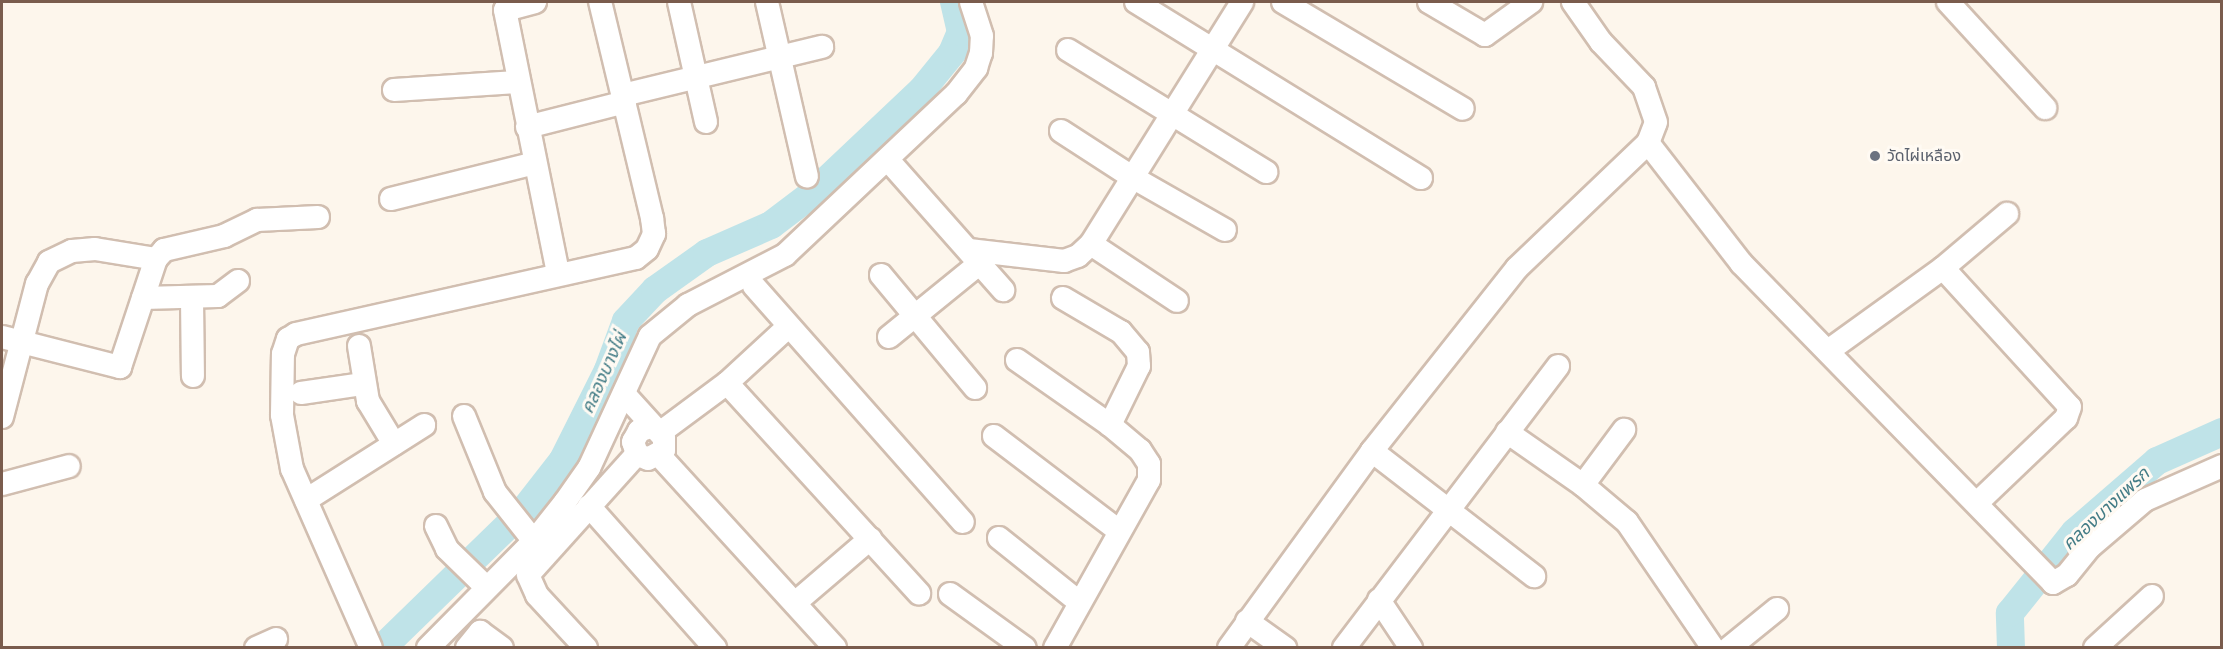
<!DOCTYPE html>
<meta charset="utf-8">
<style>
body{margin:0}
#map{position:relative;width:2223px;height:649px;overflow:hidden;background:#fdf6ec;font-family:Helvetica,"Noto Sans Thai",sans-serif}
div>[style]{position:absolute}
[style*='--x']{left:calc(var(--x)*1px);top:calc(var(--y)*1px);width:calc(var(--w)*1px);rotate:calc(var(--a)*1deg)}
.river>*{height:28px;margin:-14px;padding:0 14px;transform-origin:14px;border-radius:14px;background:#bfe3e8}
.roads{filter:drop-shadow(2px 0 #d1beb0) drop-shadow(-2px 0 #d1beb0) drop-shadow(0 2px #d1beb0) drop-shadow(0 -2px #d1beb0)}
.minor>*{height:22px;margin:-11px;padding:0 11px;transform-origin:11px;border-radius:11px;background:#fff}
.dots>*{width:16px;height:16px;translate:-50% -50%;box-sizing:border-box;border:3px solid #fffaf3;border-radius:50%}
span{translate:-50% -50%;white-space:nowrap;text-align:center;line-height:1.15;-webkit-text-stroke:6px #fffaf3;paint-order:stroke}
.worship-label{font-size:16px;color:#5b616d}
.left{translate:0 -50%;text-align:left}
.water-label{font-size:18px;color:#437c86;font-style:italic}
.frame{position:absolute;inset:0;border:3px solid #7a5c4d;pointer-events:none}
</style>
<div id="map">
<div class="river">
<i style="--x:382;--y:648;--w:198;--a:-44.2"></i>
<i style="--x:524;--y:510;--w:63;--a:-52"></i>
<i style="--x:563;--y:460;--w:101;--a:-63.4"></i>
<i style="--x:608;--y:370;--w:52;--a:-69.8"></i>
<i style="--x:626;--y:321;--w:42;--a:-46.9"></i>
<i style="--x:655;--y:290;--w:64;--a:-35.4"></i>
<i style="--x:707;--y:253;--w:70;--a:-23.6"></i>
<i style="--x:771;--y:225;--w:51;--a:-37.1"></i>
<i style="--x:812;--y:194;--w:151;--a:-43.4"></i>
<i style="--x:922;--y:90;--w:48;--a:-51"></i>
<i style="--x:952;--y:53;--w:23;--a:-67"></i>
<i style="--x:961;--y:32;--w:31;--a:-103"></i>
<i style="--x:2011;--y:648;--w:35;--a:-92"></i>
<i style="--x:2010;--y:613;--w:104;--a:-51.3"></i>
<i style="--x:2075;--y:532;--w:108;--a:-40.9"></i>
<i style="--x:2157;--y:461;--w:71;--a:-24"></i>
</div>
<div class="roads">
<div class="minor">
<i style="--x:535;--y:2;--w:31;--a:165"></i>
<i style="--x:505;--y:10;--w:268;--a:78.6"></i>
<i style="--x:679;--y:2;--w:123;--a:77.3"></i>
<i style="--x:767;--y:2;--w:179;--a:77.1"></i>
<i style="--x:1136;--y:2;--w:335;--a:31.7"></i>
<i style="--x:1283;--y:2;--w:209;--a:30.7"></i>
<i style="--x:1429;--y:2;--w:65;--a:30.5"></i>
<i style="--x:1485;--y:35;--w:57;--a:-35.7"></i>
<i style="--x:1948;--y:2;--w:144;--a:47.5"></i>
<i style="--x:1068;--y:50;--w:233;--a:31.6"></i>
<i style="--x:394;--y:90;--w:123;--a:-3.7"></i>
<i style="--x:623;--y:95;--w:205;--a:-13.6"></i>
<i style="--x:527;--y:127;--w:101;--a:-14.3"></i>
<i style="--x:1061;--y:131;--w:85;--a:32.9"></i>
<i style="--x:1132;--y:177;--w:107;--a:29.7"></i>
<i style="--x:1648;--y:143;--w:152;--a:52.2"></i>
<i style="--x:1741;--y:263;--w:447;--a:45.7"></i>
<i style="--x:2053;--y:583;--w:16;--a:-30"></i>
<i style="--x:2067;--y:575;--w:36;--a:-51"></i>
<i style="--x:2090;--y:547;--w:72;--a:-40.5"></i>
<i style="--x:2145;--y:500;--w:84;--a:-23.8"></i>
<i style="--x:888;--y:160;--w:174;--a:48.5"></i>
<i style="--x:391;--y:199;--w:148;--a:-14"></i>
<i style="--x:1091;--y:244;--w:103;--a:33.5"></i>
<i style="--x:969;--y:250;--w:96;--a:6.6"></i>
<i style="--x:1064;--y:261;--w:15;--a:-20"></i>
<i style="--x:1078;--y:256;--w:18;--a:-43"></i>
<i style="--x:1091;--y:244;--w:285;--a:-58"></i>
<i style="--x:1943;--y:268;--w:188;--a:47.6"></i>
<i style="--x:2070;--y:407;--w:12;--a:110"></i>
<i style="--x:2066;--y:418;--w:122;--a:136.3"></i>
<i style="--x:881;--y:275;--w:147;--a:50.2"></i>
<i style="--x:754;--y:286;--w:315;--a:48.5"></i>
<i style="--x:143;--y:298;--w:75;--a:-1.5"></i>
<i style="--x:218;--y:296;--w:25;--a:-37"></i>
<i style="--x:1063;--y:298;--w:67;--a:30.4"></i>
<i style="--x:1121;--y:332;--w:26;--a:50"></i>
<i style="--x:1138;--y:352;--w:14;--a:86"></i>
<i style="--x:1139;--y:366;--w:66;--a:116.2"></i>
<i style="--x:192;--y:299;--w:77;--a:89.3"></i>
<i style="--x:2;--y:337;--w:122;--a:14.3"></i>
<i style="--x:120;--y:367;--w:114;--a:-71.6"></i>
<i style="--x:156;--y:259;--w:12;--a:-48"></i>
<i style="--x:164;--y:250;--w:62;--a:-13.1"></i>
<i style="--x:224;--y:236;--w:37;--a:-26"></i>
<i style="--x:257;--y:220;--w:61;--a:-2.8"></i>
<i style="--x:889;--y:337;--w:117;--a:-39.1"></i>
<i style="--x:359;--y:346;--w:56;--a:80.7"></i>
<i style="--x:368;--y:401;--w:50;--a:58.8"></i>
<i style="--x:1828;--y:351;--w:142;--a:-35.8"></i>
<i style="--x:1943;--y:268;--w:84;--a:-40.2"></i>
<i style="--x:1017;--y:360;--w:113;--a:35"></i>
<i style="--x:1110;--y:425;--w:39;--a:40"></i>
<i style="--x:1140;--y:450;--w:17;--a:57"></i>
<i style="--x:1149;--y:464;--w:16;--a:90"></i>
<i style="--x:1149;--y:480;--w:193;--a:119.2"></i>
<i style="--x:727;--y:383;--w:285;--a:47.6"></i>
<i style="--x:301;--y:393;--w:63;--a:-8.3"></i>
<i style="--x:624;--y:394;--w:59;--a:47.7"></i>
<i style="--x:664;--y:438;--w:12;--a:90"></i>
<i style="--x:664;--y:450;--w:18;--a:151"></i>
<i style="--x:648;--y:459;--w:12;--a:-156"></i>
<i style="--x:637;--y:454;--w:13;--a:-108"></i>
<i style="--x:633;--y:442;--w:13;--a:-61"></i>
<i style="--x:639;--y:431;--w:12;--a:-20"></i>
<i style="--x:464;--y:416;--w:82;--a:67.8"></i>
<i style="--x:495;--y:492;--w:63;--a:51.5"></i>
<i style="--x:2;--y:417;--w:138;--a:-75.3"></i>
<i style="--x:37;--y:284;--w:25;--a:-61"></i>
<i style="--x:49;--y:262;--w:25;--a:-26"></i>
<i style="--x:72;--y:251;--w:23;--a:-5"></i>
<i style="--x:95;--y:249;--w:62;--a:9.3"></i>
<i style="--x:661;--y:432;--w:82;--a:-36.6"></i>
<i style="--x:727;--y:383;--w:84;--a:-42.6"></i>
<i style="--x:1507;--y:432;--w:93;--a:34.9"></i>
<i style="--x:1583;--y:485;--w:57;--a:40.1"></i>
<i style="--x:1627;--y:522;--w:153;--a:55.7"></i>
<i style="--x:994;--y:436;--w:157;--a:37.2"></i>
<i style="--x:1372;--y:451;--w:205;--a:37.7"></i>
<i style="--x:659;--y:455;--w:261;--a:47.6"></i>
<i style="--x:2;--y:484;--w:69;--a:-15"></i>
<i style="--x:1583;--y:485;--w:69;--a:-53.3"></i>
<i style="--x:306;--y:500;--w:140;--a:-32.4"></i>
<i style="--x:589;--y:506;--w:190;--a:48.4"></i>
<i style="--x:436;--y:526;--w:25;--a:64"></i>
<i style="--x:447;--y:549;--w:54;--a:44.3"></i>
<i style="--x:999;--y:538;--w:102;--a:38.7"></i>
<i style="--x:950;--y:594;--w:92;--a:35.8"></i>
<i style="--x:1379;--y:600;--w:58;--a:56.3"></i>
<i style="--x:795;--y:603;--w:99;--a:-40.5"></i>
<i style="--x:1247;--y:621;--w:47;--a:35.4"></i>
<i style="--x:256;--y:648;--w:22;--a:-24"></i>
<i style="--x:371;--y:648;--w:196;--a:-113.8"></i>
<i style="--x:292;--y:469;--w:55;--a:-100.5"></i>
<i style="--x:282;--y:415;--w:61;--a:-89.1"></i>
<i style="--x:283;--y:354;--w:16;--a:-72"></i>
<i style="--x:288;--y:339;--w:9;--a:-32"></i>
<i style="--x:296;--y:334;--w:348;--a:-12.6"></i>
<i style="--x:636;--y:258;--w:14;--a:-39"></i>
<i style="--x:647;--y:249;--w:17;--a:-65"></i>
<i style="--x:654;--y:234;--w:16;--a:-97"></i>
<i style="--x:652;--y:218;--w:222;--a:-103.5"></i>
<i style="--x:428;--y:648;--w:151;--a:-45.3"></i>
<i style="--x:534;--y:541;--w:50;--a:-51.5"></i>
<i style="--x:565;--y:502;--w:42;--a:-54.8"></i>
<i style="--x:589;--y:468;--w:145;--a:-65.2"></i>
<i style="--x:650;--y:336;--w:49;--a:-39.2"></i>
<i style="--x:688;--y:305;--w:109;--a:-27.3"></i>
<i style="--x:785;--y:255;--w:235;--a:-43.3"></i>
<i style="--x:956;--y:94;--w:33;--a:-52"></i>
<i style="--x:976;--y:68;--w:16;--a:-72"></i>
<i style="--x:981;--y:53;--w:17;--a:-87"></i>
<i style="--x:982;--y:36;--w:36;--a:-108"></i>
<i style="--x:467;--y:648;--w:21;--a:-51"></i>
<i style="--x:480;--y:632;--w:27;--a:36"></i>
<i style="--x:586;--y:648;--w:72;--a:-132.8"></i>
<i style="--x:537;--y:595;--w:22;--a:-114"></i>
<i style="--x:528;--y:575;--w:163;--a:-48"></i>
<i style="--x:1229;--y:648;--w:243;--a:-54"></i>
<i style="--x:1372;--y:451;--w:233;--a:-51.6"></i>
<i style="--x:1517;--y:268;--w:181;--a:-43.7"></i>
<i style="--x:1648;--y:143;--w:22;--a:-69"></i>
<i style="--x:1656;--y:122;--w:37;--a:-109"></i>
<i style="--x:1644;--y:87;--w:62;--a:-133.7"></i>
<i style="--x:1601;--y:42;--w:49;--a:-125"></i>
<i style="--x:1344;--y:648;--w:354;--a:-52.8"></i>
<i style="--x:1729;--y:648;--w:62;--a:-39.1"></i>
<i style="--x:2095;--y:648;--w:77;--a:-42.4"></i>
</div>
</div>
<div class="dots">
<i style="left:1875px;top:156px;background:#6b7280"></i>
</div>
<div class="worship-label">
<span class="left" style="left:1887px;top:156px">วัดไผ่เหลือง</span>
</div>
<div class="water-label">
<span style="left:604px;top:373px;rotate:-66deg">คลองบางไผ่</span>
<span style="left:2106px;top:509px;rotate:-43deg">คลองบางแพรก</span>
</div>
<div class="frame"></div>
</div>
